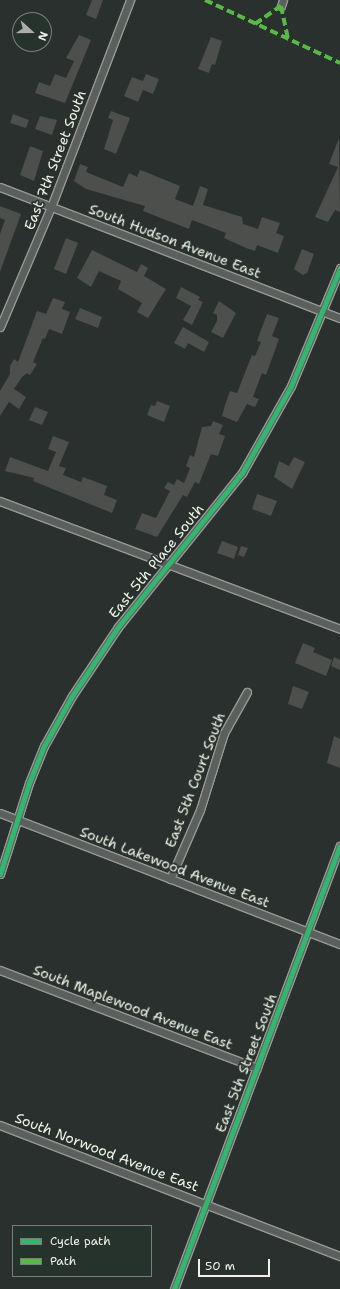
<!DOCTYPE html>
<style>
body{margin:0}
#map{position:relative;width:340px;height:1289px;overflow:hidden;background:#29302d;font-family:"Shantell Sans",sans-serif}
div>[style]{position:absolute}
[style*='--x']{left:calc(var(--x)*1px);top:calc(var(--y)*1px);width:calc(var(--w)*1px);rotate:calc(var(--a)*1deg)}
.building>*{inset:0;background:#4d4f4c}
.roads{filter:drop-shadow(1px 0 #969996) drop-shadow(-1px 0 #969996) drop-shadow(0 1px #969996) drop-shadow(0 -1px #969996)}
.street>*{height:7px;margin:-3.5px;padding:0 3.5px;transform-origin:3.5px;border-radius:3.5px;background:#5c605c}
.quiet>*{height:4px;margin-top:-2px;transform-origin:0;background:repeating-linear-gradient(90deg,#58b947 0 8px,transparent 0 12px)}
.cycleway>*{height:5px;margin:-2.5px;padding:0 2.5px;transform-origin:2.5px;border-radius:2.5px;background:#33b770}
span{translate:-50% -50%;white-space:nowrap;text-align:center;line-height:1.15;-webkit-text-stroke:3.5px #26332d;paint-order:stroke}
.street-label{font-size:14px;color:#f4f1e8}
.legend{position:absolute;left:12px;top:1225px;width:140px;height:52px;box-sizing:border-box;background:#26332d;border:1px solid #787f78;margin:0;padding:5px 7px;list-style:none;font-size:12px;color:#f4f1e8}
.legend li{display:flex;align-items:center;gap:8px;height:20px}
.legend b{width:20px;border:1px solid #787f78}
.north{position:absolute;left:12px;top:12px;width:40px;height:40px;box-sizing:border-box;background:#26332d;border:1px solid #787f78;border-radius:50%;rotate:111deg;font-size:11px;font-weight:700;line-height:16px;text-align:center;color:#f4f1e8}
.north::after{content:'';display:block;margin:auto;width:14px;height:18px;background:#adada7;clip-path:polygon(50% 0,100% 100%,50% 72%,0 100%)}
.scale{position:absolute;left:198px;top:1259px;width:72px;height:18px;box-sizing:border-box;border:2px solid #f4f1e8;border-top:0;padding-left:5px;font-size:12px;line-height:14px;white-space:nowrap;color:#f4f1e8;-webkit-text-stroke:3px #26332d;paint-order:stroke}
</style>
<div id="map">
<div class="building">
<i style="clip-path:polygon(92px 0,103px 0,96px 19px,86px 15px)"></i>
<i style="clip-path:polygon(79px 35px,91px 40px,65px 103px,35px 93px,39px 82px,50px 86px,55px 74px,66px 78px,74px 61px,66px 58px)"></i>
<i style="clip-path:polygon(211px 37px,222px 41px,215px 65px,212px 64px,209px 73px,198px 69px)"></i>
<i style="clip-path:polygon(146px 74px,159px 79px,153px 94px,143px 90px,138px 102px,124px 96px,132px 77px,143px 81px)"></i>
<i style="clip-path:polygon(111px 111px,130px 118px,116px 154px,104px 149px,113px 120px,108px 118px)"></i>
<i style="clip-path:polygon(13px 114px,29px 120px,26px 128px,10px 123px)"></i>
<i style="clip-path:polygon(40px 116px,57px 120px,52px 135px,35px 129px)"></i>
<i style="clip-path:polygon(339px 138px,340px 212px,335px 210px,328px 222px,315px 217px,338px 167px,329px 164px)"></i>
<i style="clip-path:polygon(30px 146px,43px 151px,34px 181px,20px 175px)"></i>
<i style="clip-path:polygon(80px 164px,88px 167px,86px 172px,123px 187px,129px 173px,137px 177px,140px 170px,148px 173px,180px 186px,175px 199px,193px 206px,200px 186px,208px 189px,203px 205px,242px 217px,243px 224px,258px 229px,262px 217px,280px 223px,276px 233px,284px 236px,278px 253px,257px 245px,255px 251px,246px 248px,224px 238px,226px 233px,192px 220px,189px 229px,143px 211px,145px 206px,86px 189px,74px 181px)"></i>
<i style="clip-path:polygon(0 206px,21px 214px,0 272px,0 234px,5px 220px,0 218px)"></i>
<i style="clip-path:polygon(66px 238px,78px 243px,66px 274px,54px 269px)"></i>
<i style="clip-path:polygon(302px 249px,314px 254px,307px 273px,303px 275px,294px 269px)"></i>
<i style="clip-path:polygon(92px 250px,137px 272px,141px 264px,148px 268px,144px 276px,166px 289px,148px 318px,137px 312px,142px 303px,118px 289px,121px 281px,99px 271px,91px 287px,77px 278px)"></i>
<i style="clip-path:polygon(181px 287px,200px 297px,198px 300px,203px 302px,192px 325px,183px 320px,191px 306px,176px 298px)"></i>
<i style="clip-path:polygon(53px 298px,65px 302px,62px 309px,70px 312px,62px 334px,49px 329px,45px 339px,43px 338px,33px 362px,37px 364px,30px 375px,27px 373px,22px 377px,14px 389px,26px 397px,19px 409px,9px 402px,0 416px,0 391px,10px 374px,10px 366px,14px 359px,18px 362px,37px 311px,46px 314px)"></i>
<i style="clip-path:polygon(219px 301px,236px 313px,223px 338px,211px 332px,217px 321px,217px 315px,213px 313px)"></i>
<i style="clip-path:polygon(80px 308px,102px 317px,98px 328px,75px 319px)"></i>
<i style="clip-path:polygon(267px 314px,279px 318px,272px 336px,279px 339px,266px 375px,262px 373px,253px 397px,259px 399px,255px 407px,247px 404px,237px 422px,222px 416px,225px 405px,230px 391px,237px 393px,252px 355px,255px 356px,261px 342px,257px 341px)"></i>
<i style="clip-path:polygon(183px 327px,209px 342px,204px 352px,188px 343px,185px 349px,174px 343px)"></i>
<i style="clip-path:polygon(157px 401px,170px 406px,164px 422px,147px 415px,151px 405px,155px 406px)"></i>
<i style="clip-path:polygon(35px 407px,48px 412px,42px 425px,29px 420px)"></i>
<i style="clip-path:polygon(213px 421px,223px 425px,219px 434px,225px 436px,218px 456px,211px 454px,199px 484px,195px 482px,187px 497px,183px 495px,157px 537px,135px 529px,142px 513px,156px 518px,170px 491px,164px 488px,168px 482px,174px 485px,177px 479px,184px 483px,190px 468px,186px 466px,190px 455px,194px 457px,202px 427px,211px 426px)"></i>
<i style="clip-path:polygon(53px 436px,69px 442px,59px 466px,66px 468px,63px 475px,81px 482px,83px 477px,107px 486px,104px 495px,117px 500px,112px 513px,33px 481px,34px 478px,5px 471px,10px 457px,48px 471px,56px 452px,48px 449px)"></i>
<i style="clip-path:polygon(294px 457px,305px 462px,292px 489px,274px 477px,279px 461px,289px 466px)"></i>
<i style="clip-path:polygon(257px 494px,277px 501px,271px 516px,252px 509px)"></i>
<i style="clip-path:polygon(222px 541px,238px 547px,234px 559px,217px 553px)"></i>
<i style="clip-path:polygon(241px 546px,248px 548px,244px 557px,238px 555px)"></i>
<i style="clip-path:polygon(303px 643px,315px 648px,313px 652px,332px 660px,326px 676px,295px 663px)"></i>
<i style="clip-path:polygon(334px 657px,340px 660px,340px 670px,331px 666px)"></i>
<i style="clip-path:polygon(293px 686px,309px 692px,302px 709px,288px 704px)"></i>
<i style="clip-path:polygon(334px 736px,340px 739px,340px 768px,327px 763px)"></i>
</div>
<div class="roads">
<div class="street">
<i style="--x:281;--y:6;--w:6;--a:-72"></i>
<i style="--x:0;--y:187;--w:364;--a:21.1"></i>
<i style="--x:0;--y:327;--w:130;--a:-67"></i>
<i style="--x:51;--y:207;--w:222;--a:-69.1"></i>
<i style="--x:0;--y:501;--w:363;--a:20.6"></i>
<i style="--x:0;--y:813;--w:364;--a:21.1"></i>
<i style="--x:0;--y:874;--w:96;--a:-72.3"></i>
<i style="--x:29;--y:783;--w:40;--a:-68"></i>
<i style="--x:44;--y:746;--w:57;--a:-60.8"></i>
<i style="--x:72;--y:696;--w:83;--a:-56.3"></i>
<i style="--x:118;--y:627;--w:198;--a:-51.2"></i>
<i style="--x:242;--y:473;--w:100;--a:-60.6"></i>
<i style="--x:291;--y:386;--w:128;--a:-67.4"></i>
<i style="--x:170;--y:879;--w:75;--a:-66.5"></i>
<i style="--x:200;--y:810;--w:81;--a:-72.7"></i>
<i style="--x:224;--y:733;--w:47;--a:-60.7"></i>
<i style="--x:0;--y:970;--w:275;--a:20.9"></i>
<i style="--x:0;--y:1125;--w:364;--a:21.1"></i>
<i style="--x:174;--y:1289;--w:473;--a:-69.5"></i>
</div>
</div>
<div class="quiet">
<i style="--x:205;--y:0;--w:149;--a:25"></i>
<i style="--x:255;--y:24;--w:32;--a:-35"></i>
<i style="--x:281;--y:6;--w:35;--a:78"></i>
</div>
<div class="cycleway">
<i style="--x:0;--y:874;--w:96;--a:-72.3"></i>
<i style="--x:29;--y:783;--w:40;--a:-68"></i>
<i style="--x:44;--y:746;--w:57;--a:-60.8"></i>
<i style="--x:72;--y:696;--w:83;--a:-56.3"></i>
<i style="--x:118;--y:627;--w:198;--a:-51.2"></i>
<i style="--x:242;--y:473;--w:100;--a:-60.6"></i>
<i style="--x:291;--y:386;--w:128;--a:-67.4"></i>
<i style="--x:174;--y:1289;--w:473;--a:-69.5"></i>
</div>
<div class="street-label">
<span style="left:55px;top:160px;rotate:-69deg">East 7th Street South</span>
<span style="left:175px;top:241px;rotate:21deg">South Hudson Avenue East</span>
<span style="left:156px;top:561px;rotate:-51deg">East 5th Place South</span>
<span style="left:195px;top:780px;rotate:-69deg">East 5th Court South</span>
<span style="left:175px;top:867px;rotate:21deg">South Lakewood Avenue East</span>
<span style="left:133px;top:1007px;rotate:21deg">South Maplewood Avenue East</span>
<span style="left:246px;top:1063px;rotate:-69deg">East 5th Street South</span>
<span style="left:107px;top:1152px;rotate:21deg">South Norwood Avenue East</span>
</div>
<ul class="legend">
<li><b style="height:5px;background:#33b770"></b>Cycle path</li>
<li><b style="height:5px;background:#58b947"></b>Path</li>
</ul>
<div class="north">N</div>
<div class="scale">50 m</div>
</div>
